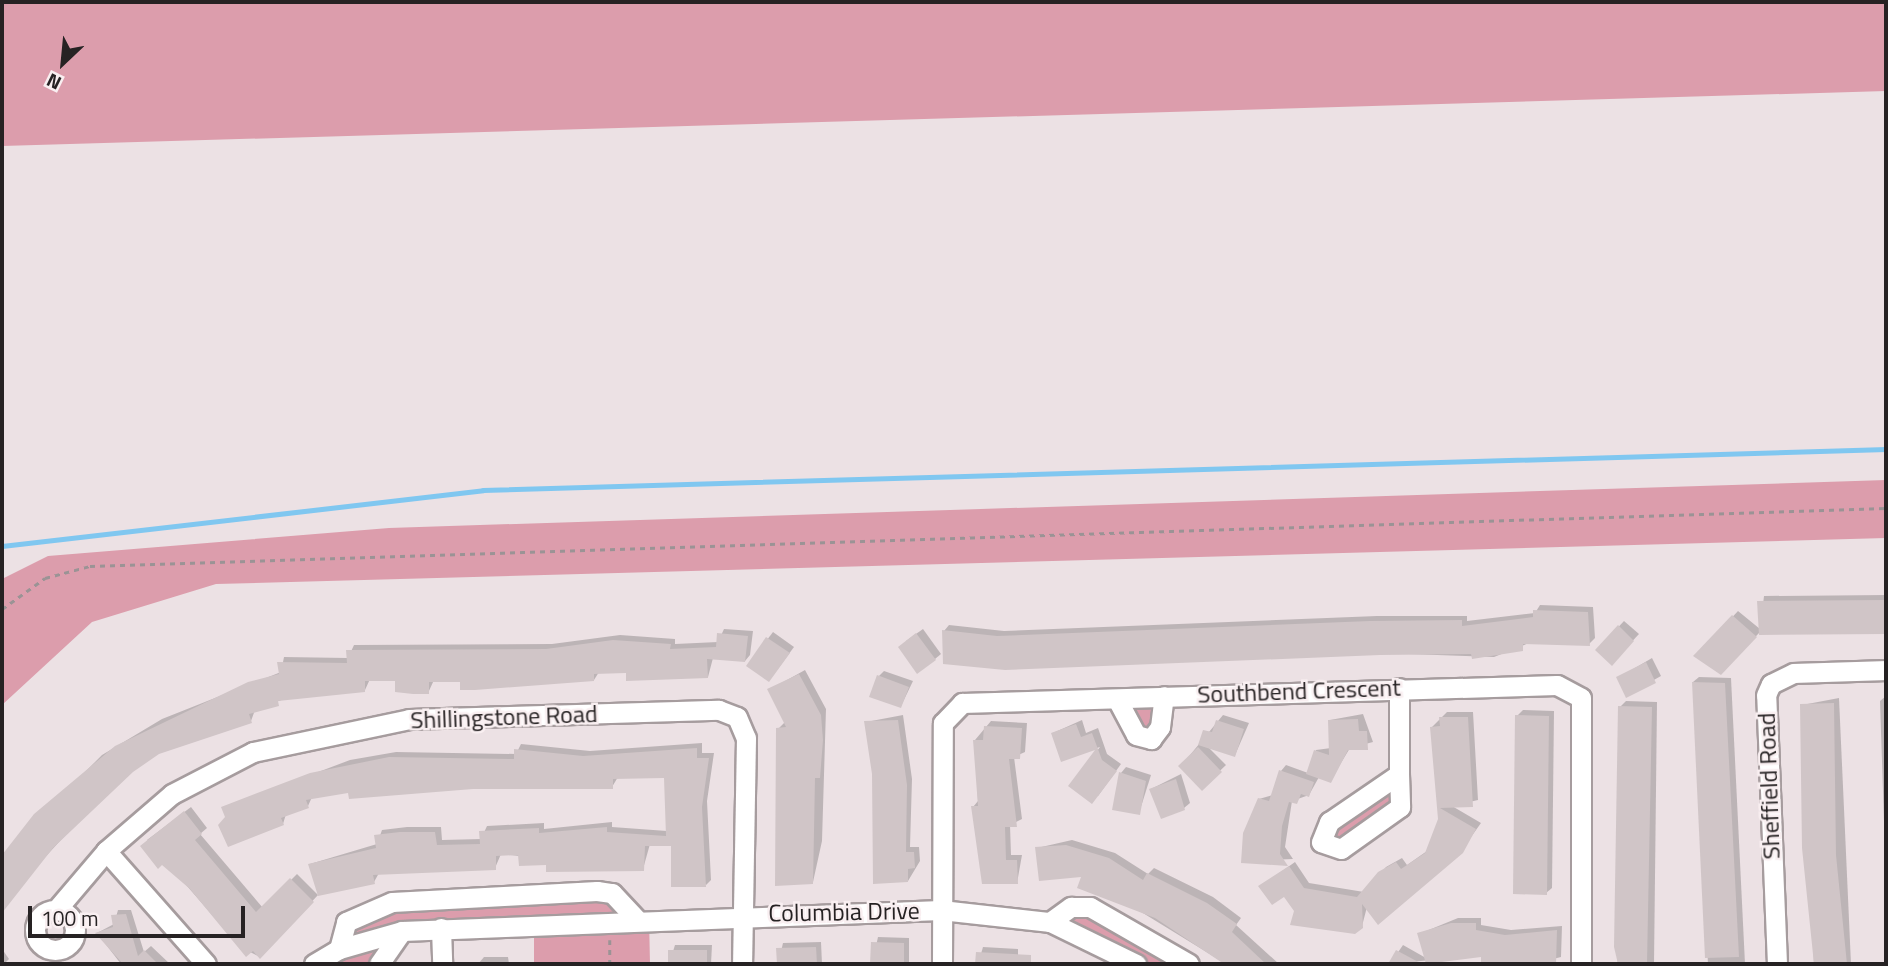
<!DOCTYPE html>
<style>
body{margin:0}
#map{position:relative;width:1888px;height:966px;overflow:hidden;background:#ece1e4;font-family:"Titillium Web",sans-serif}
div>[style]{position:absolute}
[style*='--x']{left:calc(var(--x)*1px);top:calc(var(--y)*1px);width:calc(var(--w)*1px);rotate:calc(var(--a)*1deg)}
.green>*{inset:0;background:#dc9dac}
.shadow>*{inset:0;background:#0003}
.stream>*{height:4.5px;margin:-2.25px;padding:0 2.25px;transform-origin:2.25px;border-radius:2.25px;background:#80c7f0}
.building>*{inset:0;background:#d0c5c7}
.path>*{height:2.5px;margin-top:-1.25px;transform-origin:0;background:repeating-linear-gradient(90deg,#9b9395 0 5px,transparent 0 10px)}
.roads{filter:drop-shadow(2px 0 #a69c9e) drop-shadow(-2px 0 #a69c9e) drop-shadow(0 2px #a69c9e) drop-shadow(0 -2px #a69c9e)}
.minor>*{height:19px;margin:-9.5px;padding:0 9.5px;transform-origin:9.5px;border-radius:9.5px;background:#fff}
.minor>.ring{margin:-9.5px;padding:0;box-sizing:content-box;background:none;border:19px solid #fff;border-radius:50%}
span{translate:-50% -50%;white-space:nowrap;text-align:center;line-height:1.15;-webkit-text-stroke:5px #f9eff1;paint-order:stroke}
.street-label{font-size:24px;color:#262223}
.frame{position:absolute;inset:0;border:4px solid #262223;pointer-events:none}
.north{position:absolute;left:28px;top:28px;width:70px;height:70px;-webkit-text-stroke:5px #f9eff1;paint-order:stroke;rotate:206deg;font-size:19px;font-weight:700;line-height:28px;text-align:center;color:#262223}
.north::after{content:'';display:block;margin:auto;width:24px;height:32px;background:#262223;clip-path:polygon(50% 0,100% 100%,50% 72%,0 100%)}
.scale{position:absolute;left:28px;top:906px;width:217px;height:32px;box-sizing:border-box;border:4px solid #262223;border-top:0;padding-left:9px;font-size:21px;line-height:24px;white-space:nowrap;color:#262223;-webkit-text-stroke:5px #f9eff1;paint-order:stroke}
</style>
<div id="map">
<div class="green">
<i style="clip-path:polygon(2px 2px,1886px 2px,1886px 91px,2px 146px)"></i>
<i style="clip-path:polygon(1886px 480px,1886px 538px,216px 584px,92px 622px,2px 705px,2px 579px,48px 556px,389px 528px)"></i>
<i style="clip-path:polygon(1164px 696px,1151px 739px,1118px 701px)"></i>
<i style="clip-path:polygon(1399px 774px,1400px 807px,1341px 849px,1322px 832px)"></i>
<i style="clip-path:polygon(606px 888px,649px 917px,650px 964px,534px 964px,534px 920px,399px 928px,379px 964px,314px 964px,339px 949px,343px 921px,399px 901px)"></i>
<i style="clip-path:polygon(1071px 908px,1189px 964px,1136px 964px,1050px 922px)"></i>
</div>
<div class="shadow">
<i style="clip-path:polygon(1886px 595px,1886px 628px,1759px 633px,1721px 673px,1696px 656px,1738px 611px,1760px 629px,1764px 596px)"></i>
<i style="clip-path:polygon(1540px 605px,1593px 607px,1595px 638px,1589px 644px,1529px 643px,1494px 657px,1380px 653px,1059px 666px,944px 631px,949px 625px,1004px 631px,1377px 616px,1467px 616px,1467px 621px,1535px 613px)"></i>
<i style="clip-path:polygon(1624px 621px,1639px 634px,1612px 663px,1597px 650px)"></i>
<i style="clip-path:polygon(724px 629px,753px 631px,750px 655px,745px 661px,713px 658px,708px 677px,628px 671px,599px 672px,594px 680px,434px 680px,428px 693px,396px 679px,370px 679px,365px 690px,284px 699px,255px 710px,251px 721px,158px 752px,106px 791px,2px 904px,2px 855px,102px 755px,162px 719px,281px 672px,284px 657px,348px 658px,354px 645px,552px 644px,620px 635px,675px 639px,675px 644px,718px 642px)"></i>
<i style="clip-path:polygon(923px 629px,941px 654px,935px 659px,906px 641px)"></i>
<i style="clip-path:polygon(773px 632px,794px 647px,774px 674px,748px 665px)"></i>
<i style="clip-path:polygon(1652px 658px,1661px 676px,1627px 695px,1618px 678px)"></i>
<i style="clip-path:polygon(805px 670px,826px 709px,822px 841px,813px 882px,778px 729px,785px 722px,769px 690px)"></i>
<i style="clip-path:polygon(884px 671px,913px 681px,901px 706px,879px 676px)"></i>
<i style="clip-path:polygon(1699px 677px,1731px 678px,1745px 964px,1708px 964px,1693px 682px)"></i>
<i style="clip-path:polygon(1886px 696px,1886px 882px,1880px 701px)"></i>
<i style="clip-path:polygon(1839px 698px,1851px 964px,1814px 964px,1802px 705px)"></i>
<i style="clip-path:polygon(1626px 701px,1657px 702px,1654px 964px,1618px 964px,1616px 947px,1620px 707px)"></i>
<i style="clip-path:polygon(1523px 710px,1554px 711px,1552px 888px,1546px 893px,1517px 716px)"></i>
<i style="clip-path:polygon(1447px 712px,1473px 712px,1478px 800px,1452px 806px,1481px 823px,1461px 851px,1367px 907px,1362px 926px,1296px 911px,1285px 895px,1261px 886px,1295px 862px,1309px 883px,1364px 892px,1386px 867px,1402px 858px,1407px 865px,1427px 851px,1440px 819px,1432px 727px)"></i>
<i style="clip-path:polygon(1363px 714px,1373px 742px,1350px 748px,1330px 781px,1319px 777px,1309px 795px,1292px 801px,1285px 847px,1293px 859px,1243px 861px,1259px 799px,1273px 795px,1281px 771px,1286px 765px,1308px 773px,1316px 750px,1331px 748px,1330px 720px)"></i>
<i style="clip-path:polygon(903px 715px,912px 779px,910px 847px,919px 847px,920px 861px,908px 881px,874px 774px,866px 722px)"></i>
<i style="clip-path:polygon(1223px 715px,1249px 723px,1235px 755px,1208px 747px,1226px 765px,1202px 788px,1181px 766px)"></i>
<i style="clip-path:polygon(1082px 720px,1086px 733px,1098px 728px,1107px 754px,1121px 764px,1098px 796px,1071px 786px,1100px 747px,1062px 759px,1053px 733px)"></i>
<i style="clip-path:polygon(991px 721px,1027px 723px,1025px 752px,1014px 757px,1022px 819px,1010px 825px,1011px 855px,1022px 855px,1017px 883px,973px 807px,978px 801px,975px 740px)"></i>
<i style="clip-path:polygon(702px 743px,702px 753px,714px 753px,707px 801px,711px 880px,706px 885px,673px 844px,650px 844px,643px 869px,501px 854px,495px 868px,379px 873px,374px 882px,310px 864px,377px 844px,382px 830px,407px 827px,441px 827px,442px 840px,481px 839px,487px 826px,544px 823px,544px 829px,612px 822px,612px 827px,667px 831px,665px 777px,618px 777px,612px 787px,349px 790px,312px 797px,308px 806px,286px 814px,283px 824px,227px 818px,223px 808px,350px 760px,396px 752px,516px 754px,521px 744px,590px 751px)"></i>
<i style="clip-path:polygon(1126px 767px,1151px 775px,1139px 813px,1121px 773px)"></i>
<i style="clip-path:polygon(1181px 774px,1190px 803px,1184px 808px,1151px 789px)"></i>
<i style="clip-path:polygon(191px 807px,207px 828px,200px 834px,263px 908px,297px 874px,318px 895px,260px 957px,240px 947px,147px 840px)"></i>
<i style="clip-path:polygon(1072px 840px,1115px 853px,1148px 874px,1154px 868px,1213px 897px,1241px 918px,1236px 925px,1279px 964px,1226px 964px,1037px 848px)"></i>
<i style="clip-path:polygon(118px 910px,131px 910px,144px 952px,151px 946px,170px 964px,121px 964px,97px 933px,114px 924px)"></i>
<i style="clip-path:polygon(1458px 918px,1481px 918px,1481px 925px,1511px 930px,1562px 926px,1561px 957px,1533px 964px,1483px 963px,1483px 955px,1390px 964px,1403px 945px,1426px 958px,1419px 934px)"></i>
<i style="clip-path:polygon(878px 937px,909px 938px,909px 964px,872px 964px)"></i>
<i style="clip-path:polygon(821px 942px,822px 964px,778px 964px,783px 943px)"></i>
<i style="clip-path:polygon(675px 945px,712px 945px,711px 964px,669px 964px)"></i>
<i style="clip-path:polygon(983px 947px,1018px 949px,1018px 964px,978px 964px)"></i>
<i style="clip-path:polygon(2px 949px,9px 959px,4px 964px,2px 964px)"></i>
<i style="clip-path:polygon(484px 957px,508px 957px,509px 964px,478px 964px)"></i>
</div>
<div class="stream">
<i style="--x:2;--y:546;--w:484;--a:-6.6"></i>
<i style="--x:483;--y:490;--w:1404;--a:-1.67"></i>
</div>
<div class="building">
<i style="clip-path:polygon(1886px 600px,1886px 634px,1759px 635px,1757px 601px)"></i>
<i style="clip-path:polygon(1533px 610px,1588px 612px,1590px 646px,1523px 644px,1523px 651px,1472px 659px,1471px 654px,1380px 655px,1005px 670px,943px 664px,942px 630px,997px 636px,1370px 621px,1462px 620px,1462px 626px,1533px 617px)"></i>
<i style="clip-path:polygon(1732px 615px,1757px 637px,1721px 675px,1693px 656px)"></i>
<i style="clip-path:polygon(1618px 625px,1634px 641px,1612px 666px,1595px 650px)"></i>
<i style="clip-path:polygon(717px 633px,748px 636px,745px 662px,707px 659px,708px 678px,626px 681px,626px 673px,594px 674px,594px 681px,475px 690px,460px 690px,460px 682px,429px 682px,429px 694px,413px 694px,395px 692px,395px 681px,365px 681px,365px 692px,278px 701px,279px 706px,249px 714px,252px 723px,159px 754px,133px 772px,53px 848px,2px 913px,2px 855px,34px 814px,115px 746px,248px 682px,279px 674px,277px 662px,347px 663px,346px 650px,546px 649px,613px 640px,671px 644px,670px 649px,716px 647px)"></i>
<i style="clip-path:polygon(916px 633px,936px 660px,917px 674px,898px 647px)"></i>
<i style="clip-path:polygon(766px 637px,790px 653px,769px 682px,746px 666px)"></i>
<i style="clip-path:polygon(1646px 662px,1656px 683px,1626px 698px,1616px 677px)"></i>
<i style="clip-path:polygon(799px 674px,821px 715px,823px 740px,820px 778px,815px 778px,813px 884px,775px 886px,776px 728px,786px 727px,767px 689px)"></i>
<i style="clip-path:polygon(877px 675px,909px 687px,901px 708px,869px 697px)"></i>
<i style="clip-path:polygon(1692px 682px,1725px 683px,1739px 957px,1705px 958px)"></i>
<i style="clip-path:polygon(1834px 703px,1836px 855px,1847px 964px,1814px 964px,1802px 848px,1800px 704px)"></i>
<i style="clip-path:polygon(1618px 706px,1652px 707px,1647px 964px,1618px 964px,1614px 947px)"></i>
<i style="clip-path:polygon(1515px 715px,1549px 716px,1547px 895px,1513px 894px)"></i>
<i style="clip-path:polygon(1439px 717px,1468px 717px,1473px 807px,1440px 808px,1476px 829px,1463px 853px,1378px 925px,1362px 904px,1363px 928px,1355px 934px,1290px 925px,1294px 911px,1284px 897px,1272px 905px,1258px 886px,1289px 866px,1304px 888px,1357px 897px,1378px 872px,1396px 862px,1401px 869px,1425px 853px,1438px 819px,1430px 727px,1440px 726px)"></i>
<i style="clip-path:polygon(1358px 719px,1359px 731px,1367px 731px,1368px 750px,1348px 750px,1331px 783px,1306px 774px,1314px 750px,1329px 755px,1328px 720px)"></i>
<i style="clip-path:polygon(898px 720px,907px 785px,906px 852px,914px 852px,915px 868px,908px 869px,908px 882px,873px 884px,872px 774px,864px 721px)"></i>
<i style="clip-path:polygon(1216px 720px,1244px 729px,1235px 757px,1198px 745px,1203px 730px,1212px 732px)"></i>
<i style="clip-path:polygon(1076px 724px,1081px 737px,1092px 733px,1102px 760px,1117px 771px,1092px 804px,1068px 786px,1095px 750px,1061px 762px,1051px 733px)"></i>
<i style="clip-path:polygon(984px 726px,1022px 728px,1020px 759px,1009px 759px,1017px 827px,1005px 827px,1006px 860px,1017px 860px,1018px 884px,982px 884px,971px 806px,978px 806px,973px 740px,983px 740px)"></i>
<i style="clip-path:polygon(1198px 747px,1222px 772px,1202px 791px,1178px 766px)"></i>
<i style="clip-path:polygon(697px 748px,697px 758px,709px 758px,702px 807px,706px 887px,671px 887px,671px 846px,645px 846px,644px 871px,546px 872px,546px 865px,519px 866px,518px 855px,496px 856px,496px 870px,373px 875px,375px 884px,318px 896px,308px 864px,376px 848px,374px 835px,400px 832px,435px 832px,437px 845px,480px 844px,479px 831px,539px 828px,539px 833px,607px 827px,607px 832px,666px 836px,664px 778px,613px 779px,613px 789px,473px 789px,349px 799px,348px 793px,306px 800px,309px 808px,281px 818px,284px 825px,228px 847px,218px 825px,225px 817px,221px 807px,234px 802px,310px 773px,389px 757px,514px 759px,514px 749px,583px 756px)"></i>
<i style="clip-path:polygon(1279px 770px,1314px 782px,1309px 797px,1301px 794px,1297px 804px,1289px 802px,1282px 826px,1280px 854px,1288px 866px,1241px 863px,1243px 833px,1258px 798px,1269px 801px)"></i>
<i style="clip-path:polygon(1119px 772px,1146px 781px,1140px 815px,1112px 810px)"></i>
<i style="clip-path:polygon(1176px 779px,1185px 810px,1161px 819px,1149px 789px)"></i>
<i style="clip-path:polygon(184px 811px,202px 834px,195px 840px,256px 912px,290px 878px,314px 902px,260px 959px,253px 951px,246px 957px,190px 889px,162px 865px,158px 869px,140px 846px)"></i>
<i style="clip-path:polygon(1066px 845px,1109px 858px,1143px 880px,1147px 873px,1207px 903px,1237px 924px,1232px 932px,1266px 964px,1224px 964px,1155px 918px,1077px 888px,1081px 877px,1039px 881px,1035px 847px)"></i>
<i style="clip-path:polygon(126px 914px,138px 956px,144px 950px,158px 964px,123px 964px,95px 933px,113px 927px,111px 915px)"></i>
<i style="clip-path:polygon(1451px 923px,1476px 923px,1476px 930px,1505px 935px,1557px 930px,1556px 964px,1481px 964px,1481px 957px,1426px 964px,1417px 933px)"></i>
<i style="clip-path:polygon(871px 942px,904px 943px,904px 964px,870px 964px)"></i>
<i style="clip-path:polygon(816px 947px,817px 964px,777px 964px,776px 948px)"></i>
<i style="clip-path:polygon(668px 950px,707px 950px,707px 964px,668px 964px)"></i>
<i style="clip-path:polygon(1396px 950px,1422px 964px,1388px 964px)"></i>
<i style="clip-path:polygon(976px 952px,1031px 955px,1031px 964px,975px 964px)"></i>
</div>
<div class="path">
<i style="--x:2;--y:609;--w:53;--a:-35.8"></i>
<i style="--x:45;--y:578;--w:47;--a:-14.9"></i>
<i style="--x:90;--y:566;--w:1797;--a:-1.85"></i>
<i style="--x:610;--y:940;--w:24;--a:90"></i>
</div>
<div class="roads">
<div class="minor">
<i style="--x:1399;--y:688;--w:86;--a:90"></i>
<i style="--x:1399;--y:774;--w:33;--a:88"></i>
<i style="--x:1400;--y:807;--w:72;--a:144.6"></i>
<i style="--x:1341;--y:849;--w:21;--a:-161"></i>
<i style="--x:1321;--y:842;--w:22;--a:-68"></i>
<i style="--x:1329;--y:822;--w:85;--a:-34.4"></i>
<i style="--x:1118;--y:701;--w:38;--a:62"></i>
<i style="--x:1136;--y:735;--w:16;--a:15"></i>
<i style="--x:1151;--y:739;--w:15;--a:-53"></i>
<i style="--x:1160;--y:727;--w:31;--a:-83"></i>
<i style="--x:56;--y:910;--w:77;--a:-49.7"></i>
<i class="ring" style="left:35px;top:910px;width:21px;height:21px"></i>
<i style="--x:1050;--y:922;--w:26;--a:-36"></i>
<i style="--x:1071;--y:907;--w:19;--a:0"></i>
<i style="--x:1090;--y:907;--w:114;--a:29.9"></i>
<i style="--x:441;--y:928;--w:36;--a:88"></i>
<i style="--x:339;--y:949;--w:28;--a:-75"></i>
<i style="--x:346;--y:922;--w:50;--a:-23.5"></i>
<i style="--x:392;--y:902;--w:205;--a:-3.1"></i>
<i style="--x:597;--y:891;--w:15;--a:8"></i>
<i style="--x:612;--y:893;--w:35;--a:47"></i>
<i style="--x:206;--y:964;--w:151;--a:-131.5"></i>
<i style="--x:106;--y:851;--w:87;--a:-40.8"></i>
<i style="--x:172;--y:794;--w:91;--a:-27.4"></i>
<i style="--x:253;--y:752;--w:159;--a:-11.9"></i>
<i style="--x:409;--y:719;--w:310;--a:-1.7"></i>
<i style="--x:719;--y:710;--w:19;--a:21"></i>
<i style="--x:737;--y:717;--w:23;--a:67"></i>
<i style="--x:746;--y:738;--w:226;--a:91"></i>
<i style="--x:314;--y:964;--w:29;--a:-31"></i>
<i style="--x:339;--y:949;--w:66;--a:-15.9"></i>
<i style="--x:402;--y:931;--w:539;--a:-2.23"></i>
<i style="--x:941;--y:910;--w:110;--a:6.3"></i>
<i style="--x:1050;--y:922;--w:96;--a:26"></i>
<i style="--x:379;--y:964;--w:40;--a:-55.1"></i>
<i style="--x:942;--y:964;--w:241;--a:-89.8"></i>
<i style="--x:943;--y:723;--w:28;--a:-46"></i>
<i style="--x:962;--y:703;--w:595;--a:-1.73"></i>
<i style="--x:1557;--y:685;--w:27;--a:28"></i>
<i style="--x:1581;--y:698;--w:266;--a:90"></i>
<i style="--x:1777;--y:964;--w:269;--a:-92.3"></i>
<i style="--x:1766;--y:695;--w:12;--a:-66"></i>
<i style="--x:1771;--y:684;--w:25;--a:-26"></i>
<i style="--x:1794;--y:673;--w:92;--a:-1.9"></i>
</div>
</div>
<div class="street-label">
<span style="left:1299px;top:691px;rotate:-2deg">Southbend Crescent</span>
<span style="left:504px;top:717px;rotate:-2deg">Shillingstone Road</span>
<span style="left:1769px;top:786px;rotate:-92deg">Sheffield Road</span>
<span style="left:844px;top:912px;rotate:-1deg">Columbia Drive</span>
</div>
<div class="frame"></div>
<div class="north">N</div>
<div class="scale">100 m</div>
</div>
